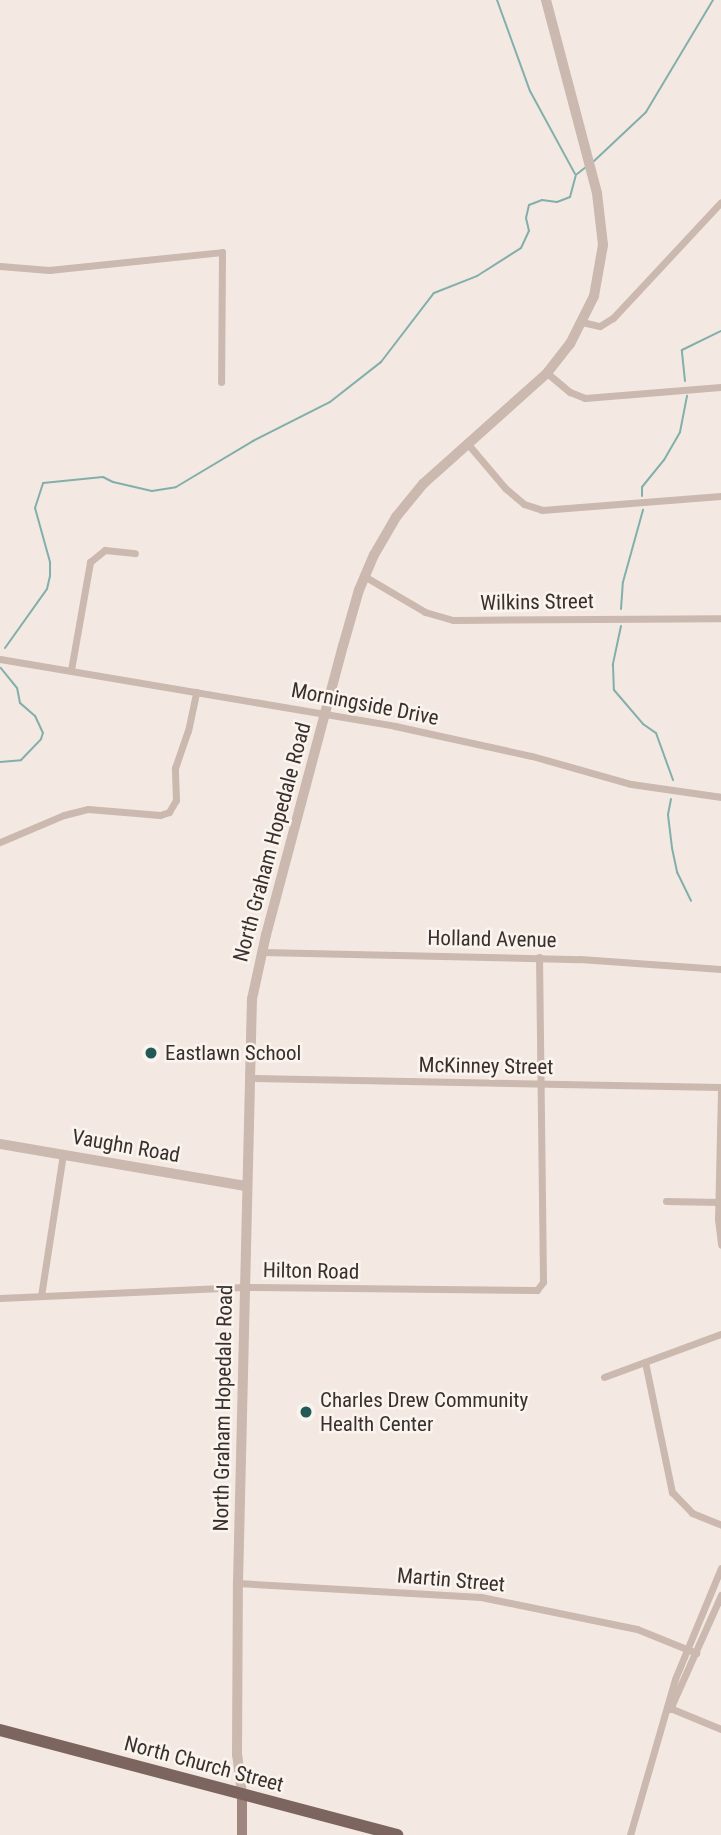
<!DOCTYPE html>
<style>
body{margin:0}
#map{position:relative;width:721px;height:1835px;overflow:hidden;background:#f3e9e2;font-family:"Roboto Condensed",sans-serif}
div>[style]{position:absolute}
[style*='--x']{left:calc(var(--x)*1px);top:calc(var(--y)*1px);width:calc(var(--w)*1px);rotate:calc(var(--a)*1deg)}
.stream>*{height:2px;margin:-1px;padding:0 1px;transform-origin:1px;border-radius:1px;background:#82afac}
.minor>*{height:7px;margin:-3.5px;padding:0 3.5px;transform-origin:3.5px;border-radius:3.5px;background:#cbb8ae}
.tertiary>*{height:10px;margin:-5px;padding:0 5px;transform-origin:5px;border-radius:5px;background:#cbb8ae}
.secondary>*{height:10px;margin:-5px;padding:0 5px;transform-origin:5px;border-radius:5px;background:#9f877f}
.primary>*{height:12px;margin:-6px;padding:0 6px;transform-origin:6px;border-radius:6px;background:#7b655e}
.dots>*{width:19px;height:19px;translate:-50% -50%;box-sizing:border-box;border:4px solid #faf4ee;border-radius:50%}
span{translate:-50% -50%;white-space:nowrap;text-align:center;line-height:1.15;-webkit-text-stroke:5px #faf4ee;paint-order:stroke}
.street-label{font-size:21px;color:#3a2f2c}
.poi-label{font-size:21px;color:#3a2f2c}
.left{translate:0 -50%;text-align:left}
</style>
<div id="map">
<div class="stream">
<i style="--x:497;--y:0;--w:97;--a:70.1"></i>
<i style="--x:530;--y:91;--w:94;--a:61.5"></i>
<i style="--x:593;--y:162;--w:73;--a:-43.3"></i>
<i style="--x:646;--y:112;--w:131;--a:-59.1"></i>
<i style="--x:577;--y:174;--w:11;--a:-38"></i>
<i style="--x:685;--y:381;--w:31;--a:-96"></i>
<i style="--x:682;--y:350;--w:43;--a:-26"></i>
<i style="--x:642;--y:496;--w:9;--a:-90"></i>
<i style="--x:642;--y:487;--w:35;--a:-51"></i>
<i style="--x:664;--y:460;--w:32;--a:-60"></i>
<i style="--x:680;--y:432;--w:37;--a:-79"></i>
<i style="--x:621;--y:609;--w:27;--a:-86"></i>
<i style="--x:623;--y:582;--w:75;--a:-74.5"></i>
<i style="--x:621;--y:626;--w:40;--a:102"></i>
<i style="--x:613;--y:665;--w:25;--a:88"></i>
<i style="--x:614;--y:690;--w:45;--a:49.5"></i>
<i style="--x:643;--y:724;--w:16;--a:35"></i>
<i style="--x:656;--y:733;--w:50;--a:70.1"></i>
<i style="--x:5;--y:648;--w:72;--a:-54.6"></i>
<i style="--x:47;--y:589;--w:13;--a:-77"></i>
<i style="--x:50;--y:576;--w:14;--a:-90"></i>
<i style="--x:50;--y:562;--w:56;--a:-105.5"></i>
<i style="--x:35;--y:508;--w:26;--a:-72"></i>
<i style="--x:43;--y:483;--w:60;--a:-5.7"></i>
<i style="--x:103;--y:477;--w:11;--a:27"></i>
<i style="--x:113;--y:482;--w:40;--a:13"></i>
<i style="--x:152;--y:491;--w:24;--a:-9"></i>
<i style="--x:176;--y:487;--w:90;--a:-30.9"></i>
<i style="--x:253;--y:441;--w:86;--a:-26.9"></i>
<i style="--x:330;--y:402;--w:65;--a:-38.1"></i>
<i style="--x:381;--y:362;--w:87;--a:-52.5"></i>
<i style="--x:434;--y:293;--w:46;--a:-21.6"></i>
<i style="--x:477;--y:276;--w:52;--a:-32.5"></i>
<i style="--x:521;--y:248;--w:19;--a:-65"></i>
<i style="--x:529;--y:231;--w:13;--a:-103"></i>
<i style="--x:526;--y:218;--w:13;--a:-77"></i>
<i style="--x:529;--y:205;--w:14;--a:-21"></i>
<i style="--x:542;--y:200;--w:15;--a:8"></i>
<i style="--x:557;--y:202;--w:14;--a:-21"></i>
<i style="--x:570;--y:197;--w:23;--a:-75"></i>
<i style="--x:0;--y:762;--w:21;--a:-5"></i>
<i style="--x:21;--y:760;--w:29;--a:-46"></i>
<i style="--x:41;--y:739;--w:6;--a:-72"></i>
<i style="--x:43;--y:733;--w:19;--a:-115"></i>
<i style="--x:35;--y:716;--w:20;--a:-139"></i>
<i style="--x:20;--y:703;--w:15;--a:-101"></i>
<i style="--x:17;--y:688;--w:26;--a:-129"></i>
<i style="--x:671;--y:799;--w:16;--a:101"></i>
<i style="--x:668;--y:815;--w:33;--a:83"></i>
<i style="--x:672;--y:848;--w:25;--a:78"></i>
<i style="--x:677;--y:872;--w:32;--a:64"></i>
</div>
<div class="minor">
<i style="--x:0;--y:266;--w:49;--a:4.7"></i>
<i style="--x:49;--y:270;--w:174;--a:-5.9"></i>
<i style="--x:222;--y:252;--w:130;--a:90.4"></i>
<i style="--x:582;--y:322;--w:18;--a:13"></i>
<i style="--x:600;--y:326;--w:15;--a:-32"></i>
<i style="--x:613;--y:318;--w:158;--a:-47"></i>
<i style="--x:547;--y:373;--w:30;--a:40"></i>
<i style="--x:570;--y:392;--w:16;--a:22"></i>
<i style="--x:585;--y:398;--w:136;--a:-4.6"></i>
<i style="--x:467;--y:443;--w:59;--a:49.8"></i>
<i style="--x:505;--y:488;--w:25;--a:40"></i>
<i style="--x:524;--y:504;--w:19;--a:18"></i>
<i style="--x:542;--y:510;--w:180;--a:-4.5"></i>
<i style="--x:364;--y:576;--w:71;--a:30.5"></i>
<i style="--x:425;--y:612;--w:29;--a:16"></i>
<i style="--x:453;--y:620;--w:268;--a:-0.4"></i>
<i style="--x:0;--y:659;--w:401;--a:9.6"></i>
<i style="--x:395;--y:726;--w:140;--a:12.4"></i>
<i style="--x:532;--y:756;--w:103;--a:15.8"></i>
<i style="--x:631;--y:784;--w:91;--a:8.2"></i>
<i style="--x:71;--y:670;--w:110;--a:-80"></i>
<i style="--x:90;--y:562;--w:19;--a:-39"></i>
<i style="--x:105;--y:550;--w:30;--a:6"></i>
<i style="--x:0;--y:842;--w:69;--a:-22.9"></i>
<i style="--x:64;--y:815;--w:25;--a:-14"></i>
<i style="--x:88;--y:809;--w:72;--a:4.8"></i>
<i style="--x:160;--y:815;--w:9;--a:-18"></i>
<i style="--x:169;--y:812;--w:14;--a:-60"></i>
<i style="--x:176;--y:800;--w:32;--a:-92"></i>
<i style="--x:175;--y:768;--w:39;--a:-71"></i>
<i style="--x:188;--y:731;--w:40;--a:-78"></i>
<i style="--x:262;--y:952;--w:318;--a:1.3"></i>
<i style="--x:580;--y:959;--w:141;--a:4.1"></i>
<i style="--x:250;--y:1078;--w:471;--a:1.1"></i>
<i style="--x:721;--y:1090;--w:129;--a:91.3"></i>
<i style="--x:718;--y:1219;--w:26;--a:83"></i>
<i style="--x:666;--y:1201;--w:54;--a:1.1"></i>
<i style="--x:41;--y:1296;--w:144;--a:-81.2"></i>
<i style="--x:0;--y:1298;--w:244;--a:-2.6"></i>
<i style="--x:244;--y:1287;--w:293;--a:0.6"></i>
<i style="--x:537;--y:1290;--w:10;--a:-53"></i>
<i style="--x:543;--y:1282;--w:325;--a:-90.7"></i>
<i style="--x:645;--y:1362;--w:133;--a:78.3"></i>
<i style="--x:672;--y:1492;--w:29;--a:46"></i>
<i style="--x:692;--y:1513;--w:31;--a:22"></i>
<i style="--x:604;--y:1377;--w:125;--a:-20.2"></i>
<i style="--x:238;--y:1583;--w:243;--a:3.3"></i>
<i style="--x:481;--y:1597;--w:159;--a:11.6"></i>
<i style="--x:637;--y:1629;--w:64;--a:22.1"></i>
<i style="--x:670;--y:1708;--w:55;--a:22.4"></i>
<i style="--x:670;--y:1709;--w:125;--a:-65.9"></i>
<i style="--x:630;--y:1835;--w:162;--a:-73.9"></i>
<i style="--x:675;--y:1679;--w:120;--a:-67.5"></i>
</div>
<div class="tertiary">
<i style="--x:0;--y:1144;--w:249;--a:9.7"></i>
<i style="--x:242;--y:1794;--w:39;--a:-97"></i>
<i style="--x:237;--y:1755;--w:172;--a:-89.7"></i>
<i style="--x:238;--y:1583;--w:584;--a:-88.63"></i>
<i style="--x:252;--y:999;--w:66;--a:-77.7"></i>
<i style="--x:266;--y:935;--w:299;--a:-75.1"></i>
<i style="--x:343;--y:646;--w:58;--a:-74.1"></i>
<i style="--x:359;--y:590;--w:38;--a:-67"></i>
<i style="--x:374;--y:555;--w:44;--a:-59.9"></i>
<i style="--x:396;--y:517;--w:43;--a:-50.7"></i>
<i style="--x:423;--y:484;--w:166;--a:-41.8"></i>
<i style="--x:547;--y:373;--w:37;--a:-52"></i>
<i style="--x:570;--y:344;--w:54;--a:-63.4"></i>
<i style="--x:594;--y:296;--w:52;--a:-80"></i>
<i style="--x:603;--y:245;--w:52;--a:-96.6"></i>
<i style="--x:597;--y:193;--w:200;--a:-104.8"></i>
</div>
<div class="secondary">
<i style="--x:242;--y:1794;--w:41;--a:90"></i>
</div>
<div class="primary">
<i style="--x:0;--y:1730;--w:411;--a:14.8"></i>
</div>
<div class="dots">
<i style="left:151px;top:1053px;background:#235a58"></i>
<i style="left:306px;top:1412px;background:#235a58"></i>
</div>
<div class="street-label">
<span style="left:537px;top:602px;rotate:-1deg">Wilkins Street</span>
<span style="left:365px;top:704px;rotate:11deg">Morningside Drive</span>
<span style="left:272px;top:842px;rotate:-75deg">North Graham Hopedale Road</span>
<span style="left:492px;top:939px;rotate:1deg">Holland Avenue</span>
<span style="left:486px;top:1066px;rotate:1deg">McKinney Street</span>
<span style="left:126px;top:1146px;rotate:10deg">Vaughn Road</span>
<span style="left:311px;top:1271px;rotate:1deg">Hilton Road</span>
<span style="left:223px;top:1408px;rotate:-89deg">North Graham Hopedale Road</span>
<span style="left:451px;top:1580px;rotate:5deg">Martin Street</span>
<span style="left:204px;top:1764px;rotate:15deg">North Church Street</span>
</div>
<div class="poi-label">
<span class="left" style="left:165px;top:1053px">Eastlawn School</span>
<span class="left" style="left:320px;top:1412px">Charles Drew Community<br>Health Center</span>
</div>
</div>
